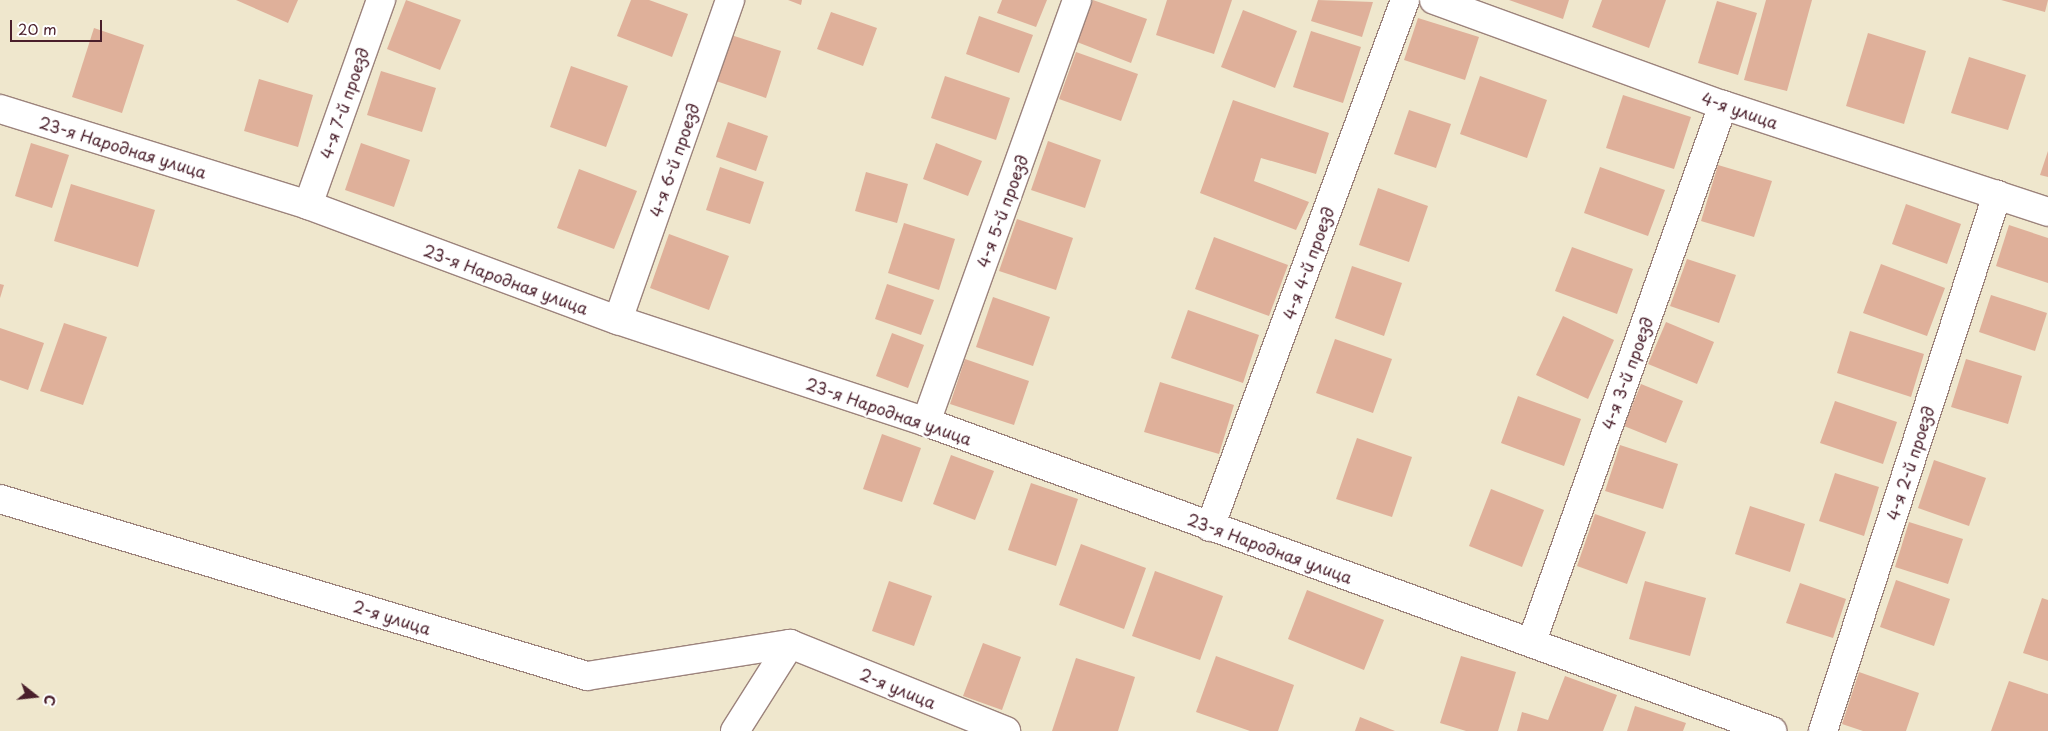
<!DOCTYPE html>
<meta charset="utf-8">
<style>
body{margin:0}
#map{position:relative;width:2048px;height:731px;overflow:hidden;background:#efe7cd;font-family:"Playpen Sans",sans-serif}
div>[style]{position:absolute}
[style*='--x']{left:calc(var(--x)*1px);top:calc(var(--y)*1px);width:calc(var(--w)*1px);rotate:calc(var(--a)*1deg)}
.building>*{inset:0;background:#dfb09a}
.roads{filter:drop-shadow(1px 0 #9c837c) drop-shadow(-1px 0 #9c837c) drop-shadow(0 1px #9c837c) drop-shadow(0 -1px #9c837c)}
.street>*{height:28px;margin:-14px;padding:0 14px;transform-origin:14px;border-radius:14px;background:#fff}
span{translate:-50% -50%;white-space:nowrap;text-align:center;line-height:1.15;-webkit-text-stroke:5px #fff;paint-order:stroke}
.street-label{font-size:16px;color:#4a1f2b}
.north{position:absolute;left:10px;top:671px;width:50px;height:50px;-webkit-text-stroke:4px #fff;paint-order:stroke;rotate:106deg;font-size:14px;font-weight:700;line-height:20px;text-align:center;color:#4a1f2b}
.north::after{content:'';display:block;margin:auto;width:18px;height:22px;background:#4a1f2b;clip-path:polygon(50% 0,100% 100%,50% 72%,0 100%)}
.scale{position:absolute;left:10px;top:20px;width:92px;height:22px;box-sizing:border-box;border:2px solid #4a1f2b;border-top:0;padding-left:6px;font-size:15px;line-height:18px;white-space:nowrap;color:#4a1f2b;-webkit-text-stroke:4px #fff;paint-order:stroke}
</style>
<div id="map">
<div class="building">
<i style="clip-path:polygon(236px 0,298px 0,288px 23px)"></i>
<i style="clip-path:polygon(406px 0,461px 20px,440px 70px,387px 49px)"></i>
<i style="clip-path:polygon(631px 0,649px 0,688px 14px,672px 57px,617px 36px)"></i>
<i style="clip-path:polygon(788px 0,802px 0,801px 5px)"></i>
<i style="clip-path:polygon(1002px 0,1047px 0,1036px 27px,997px 13px)"></i>
<i style="clip-path:polygon(1093px 0,1147px 19px,1131px 63px,1077px 42px)"></i>
<i style="clip-path:polygon(1167px 0,1232px 0,1214px 54px,1156px 35px)"></i>
<i style="clip-path:polygon(1318px 0,1373px 2px,1362px 37px,1311px 21px)"></i>
<i style="clip-path:polygon(1509px 0,1569px 0,1563px 19px)"></i>
<i style="clip-path:polygon(1602px 0,1666px 0,1649px 48px,1592px 27px)"></i>
<i style="clip-path:polygon(1766px 0,1812px 0,1787px 91px,1744px 80px)"></i>
<i style="clip-path:polygon(2001px 0,2048px 0,2045px 12px)"></i>
<i style="clip-path:polygon(1717px 1px,1757px 13px,1738px 75px,1698px 63px)"></i>
<i style="clip-path:polygon(1243px 10px,1297px 31px,1275px 88px,1221px 67px)"></i>
<i style="clip-path:polygon(831px 12px,877px 28px,863px 66px,817px 49px)"></i>
<i style="clip-path:polygon(979px 16px,1033px 35px,1019px 73px,966px 54px)"></i>
<i style="clip-path:polygon(1418px 18px,1479px 37px,1465px 80px,1404px 60px)"></i>
<i style="clip-path:polygon(94px 28px,144px 45px,122px 113px,72px 97px)"></i>
<i style="clip-path:polygon(1311px 31px,1361px 47px,1343px 103px,1293px 87px)"></i>
<i style="clip-path:polygon(1868px 33px,1926px 51px,1904px 124px,1846px 106px)"></i>
<i style="clip-path:polygon(731px 35px,781px 51px,766px 98px,716px 81px)"></i>
<i style="clip-path:polygon(1076px 52px,1138px 74px,1121px 121px,1059px 99px)"></i>
<i style="clip-path:polygon(1969px 57px,2026px 75px,2008px 130px,1951px 113px)"></i>
<i style="clip-path:polygon(571px 66px,628px 86px,606px 147px,550px 127px)"></i>
<i style="clip-path:polygon(381px 71px,436px 88px,422px 132px,367px 115px)"></i>
<i style="clip-path:polygon(945px 76px,1010px 98px,996px 140px,931px 118px)"></i>
<i style="clip-path:polygon(1480px 76px,1547px 100px,1527px 158px,1460px 134px)"></i>
<i style="clip-path:polygon(259px 79px,313px 95px,298px 147px,244px 131px)"></i>
<i style="clip-path:polygon(1623px 95px,1691px 117px,1674px 169px,1606px 148px)"></i>
<i style="clip-path:polygon(1233px 100px,1329px 133px,1316px 174px,1261px 158px,1254px 181px,1309px 202px,1296px 230px,1200px 193px)"></i>
<i style="clip-path:polygon(1409px 110px,1451px 124px,1436px 168px,1394px 154px)"></i>
<i style="clip-path:polygon(728px 122px,768px 136px,756px 171px,716px 157px)"></i>
<i style="clip-path:polygon(1048px 141px,1101px 160px,1085px 208px,1031px 190px)"></i>
<i style="clip-path:polygon(31px 143px,69px 155px,52px 208px,15px 196px)"></i>
<i style="clip-path:polygon(361px 143px,410px 160px,394px 207px,345px 190px)"></i>
<i style="clip-path:polygon(936px 143px,982px 161px,968px 196px,923px 179px)"></i>
<i style="clip-path:polygon(2048px 151px,2048px 177px,2040px 175px)"></i>
<i style="clip-path:polygon(1718px 165px,1772px 181px,1754px 237px,1701px 221px)"></i>
<i style="clip-path:polygon(720px 167px,764px 182px,750px 224px,706px 210px)"></i>
<i style="clip-path:polygon(1600px 167px,1665px 190px,1648px 236px,1584px 213px)"></i>
<i style="clip-path:polygon(579px 169px,637px 191px,614px 249px,557px 228px)"></i>
<i style="clip-path:polygon(866px 172px,908px 184px,897px 223px,855px 211px)"></i>
<i style="clip-path:polygon(71px 184px,155px 210px,138px 267px,54px 241px)"></i>
<i style="clip-path:polygon(1378px 188px,1428px 206px,1409px 262px,1359px 245px)"></i>
<i style="clip-path:polygon(1906px 204px,1961px 224px,1947px 264px,1892px 244px)"></i>
<i style="clip-path:polygon(1017px 219px,1073px 238px,1056px 290px,999px 271px)"></i>
<i style="clip-path:polygon(904px 223px,955px 239px,939px 290px,888px 273px)"></i>
<i style="clip-path:polygon(2009px 225px,2048px 238px,2048px 283px,1996px 266px)"></i>
<i style="clip-path:polygon(669px 234px,729px 256px,709px 310px,650px 288px)"></i>
<i style="clip-path:polygon(1214px 237px,1288px 265px,1269px 316px,1195px 289px)"></i>
<i style="clip-path:polygon(1572px 247px,1633px 269px,1617px 314px,1555px 291px)"></i>
<i style="clip-path:polygon(1687px 259px,1736px 275px,1719px 323px,1670px 306px)"></i>
<i style="clip-path:polygon(1881px 264px,1945px 288px,1927px 336px,1863px 313px)"></i>
<i style="clip-path:polygon(1352px 266px,1402px 283px,1384px 336px,1335px 318px)"></i>
<i style="clip-path:polygon(0 284px,4px 285px,0 298px)"></i>
<i style="clip-path:polygon(887px 284px,934px 300px,921px 335px,875px 319px)"></i>
<i style="clip-path:polygon(1991px 295px,2047px 313px,2035px 351px,1979px 332px)"></i>
<i style="clip-path:polygon(993px 297px,1050px 317px,1033px 366px,976px 347px)"></i>
<i style="clip-path:polygon(1188px 310px,1259px 335px,1243px 383px,1171px 358px)"></i>
<i style="clip-path:polygon(1563px 316px,1614px 340px,1588px 399px,1536px 375px)"></i>
<i style="clip-path:polygon(1666px 322px,1714px 342px,1697px 384px,1648px 364px)"></i>
<i style="clip-path:polygon(64px 323px,107px 337px,83px 405px,40px 391px)"></i>
<i style="clip-path:polygon(0 328px,44px 343px,28px 390px,0 380px)"></i>
<i style="clip-path:polygon(1850px 331px,1924px 354px,1911px 397px,1837px 373px)"></i>
<i style="clip-path:polygon(892px 333px,924px 345px,908px 388px,876px 376px)"></i>
<i style="clip-path:polygon(1335px 339px,1392px 359px,1373px 413px,1316px 393px)"></i>
<i style="clip-path:polygon(965px 359px,1029px 381px,1014px 425px,950px 404px)"></i>
<i style="clip-path:polygon(1966px 359px,2022px 376px,2008px 424px,1951px 407px)"></i>
<i style="clip-path:polygon(1160px 382px,1234px 405px,1219px 454px,1144px 432px)"></i>
<i style="clip-path:polygon(1641px 384px,1683px 401px,1666px 443px,1624px 426px)"></i>
<i style="clip-path:polygon(1518px 396px,1581px 419px,1564px 466px,1501px 443px)"></i>
<i style="clip-path:polygon(1835px 401px,1897px 422px,1883px 464px,1820px 443px)"></i>
<i style="clip-path:polygon(882px 434px,921px 448px,902px 502px,863px 489px)"></i>
<i style="clip-path:polygon(1357px 438px,1412px 457px,1392px 517px,1336px 499px)"></i>
<i style="clip-path:polygon(1620px 445px,1678px 464px,1663px 509px,1605px 491px)"></i>
<i style="clip-path:polygon(951px 455px,994px 471px,975px 520px,933px 504px)"></i>
<i style="clip-path:polygon(1934px 460px,1986px 478px,1969px 526px,1918px 508px)"></i>
<i style="clip-path:polygon(1835px 473px,1879px 487px,1864px 536px,1819px 521px)"></i>
<i style="clip-path:polygon(1031px 483px,1078px 499px,1056px 566px,1008px 550px)"></i>
<i style="clip-path:polygon(1491px 489px,1544px 510px,1522px 567px,1469px 546px)"></i>
<i style="clip-path:polygon(1750px 506px,1805px 524px,1790px 572px,1735px 554px)"></i>
<i style="clip-path:polygon(1595px 514px,1646px 532px,1627px 584px,1577px 566px)"></i>
<i style="clip-path:polygon(1909px 522px,1963px 539px,1948px 584px,1895px 567px)"></i>
<i style="clip-path:polygon(1081px 544px,1146px 568px,1124px 629px,1059px 605px)"></i>
<i style="clip-path:polygon(1155px 571px,1223px 596px,1200px 660px,1132px 636px)"></i>
<i style="clip-path:polygon(1896px 580px,1950px 599px,1934px 646px,1880px 627px)"></i>
<i style="clip-path:polygon(889px 581px,932px 596px,914px 646px,872px 631px)"></i>
<i style="clip-path:polygon(1645px 581px,1706px 598px,1690px 656px,1629px 639px)"></i>
<i style="clip-path:polygon(1800px 583px,1846px 599px,1833px 638px,1786px 623px)"></i>
<i style="clip-path:polygon(1307px 590px,1384px 620px,1364px 670px,1288px 639px)"></i>
<i style="clip-path:polygon(2042px 598px,2048px 600px,2048px 661px,2023px 653px)"></i>
<i style="clip-path:polygon(983px 643px,1021px 657px,1002px 710px,963px 696px)"></i>
<i style="clip-path:polygon(1216px 656px,1294px 685px,1278px 731px,1250px 731px,1196px 712px)"></i>
<i style="clip-path:polygon(1461px 656px,1516px 672px,1498px 731px,1466px 731px,1440px 723px)"></i>
<i style="clip-path:polygon(1076px 658px,1135px 677px,1118px 731px,1052px 731px)"></i>
<i style="clip-path:polygon(1859px 672px,1919px 693px,1906px 731px,1863px 731px,1842px 724px)"></i>
<i style="clip-path:polygon(1565px 676px,1617px 695px,1603px 731px,1517px 731px,1522px 712px,1548px 720px)"></i>
<i style="clip-path:polygon(2009px 681px,2048px 694px,2048px 731px,1991px 731px)"></i>
<i style="clip-path:polygon(1635px 706px,1686px 723px,1683px 731px,1627px 731px)"></i>
<i style="clip-path:polygon(1360px 717px,1395px 731px,1355px 731px)"></i>
</div>
<div class="roads">
<div class="street">
<i style="--x:1434;--y:0;--w:307;--a:20"></i>
<i style="--x:1723;--y:105;--w:342;--a:18.2"></i>
<i style="--x:0;--y:109;--w:323;--a:17.3"></i>
<i style="--x:308;--y:205;--w:331;--a:20.4"></i>
<i style="--x:618;--y:320;--w:324;--a:18.3"></i>
<i style="--x:926;--y:422;--w:901;--a:20.06"></i>
<i style="--x:308;--y:205;--w:218;--a:-70.4"></i>
<i style="--x:618;--y:320;--w:339;--a:-70.7"></i>
<i style="--x:926;--y:422;--w:448;--a:-70.3"></i>
<i style="--x:0;--y:499;--w:613;--a:16.78"></i>
<i style="--x:587;--y:676;--w:206;--a:-9"></i>
<i style="--x:790;--y:644;--w:233;--a:21.9"></i>
<i style="--x:1210;--y:527;--w:562;--a:-69.69"></i>
<i style="--x:1532;--y:641;--w:569;--a:-70.39"></i>
<i style="--x:735;--y:731;--w:103;--a:-57.7"></i>
<i style="--x:1823;--y:731;--w:564;--a:-72.02"></i>
</div>
</div>
<div class="street-label">
<span style="left:344px;top:103px;rotate:-71deg">4-я 7-й проезд</span>
<span style="left:1740px;top:110px;rotate:19deg">4-я улица</span>
<span style="left:123px;top:147px;rotate:17deg">23-я Народная улица</span>
<span style="left:674px;top:160px;rotate:-71deg">4-я 6-й проезд</span>
<span style="left:1002px;top:211px;rotate:-70deg">4-я 5-й проезд</span>
<span style="left:1308px;top:263px;rotate:-70deg">4-я 4-й проезд</span>
<span style="left:506px;top:279px;rotate:20deg">23-я Народная улица</span>
<span style="left:1627px;top:373px;rotate:-70deg">4-я 3-й проезд</span>
<span style="left:889px;top:411px;rotate:19deg">23-я Народная улица</span>
<span style="left:1910px;top:463px;rotate:-72deg">4-я 2-й проезд</span>
<span style="left:1270px;top:548px;rotate:20deg">23-я Народная улица</span>
<span style="left:392px;top:617px;rotate:17deg">2-я улица</span>
<span style="left:898px;top:688px;rotate:22deg">2-я улица</span>
</div>
<div class="north">С</div>
<div class="scale">20 m</div>
</div>
